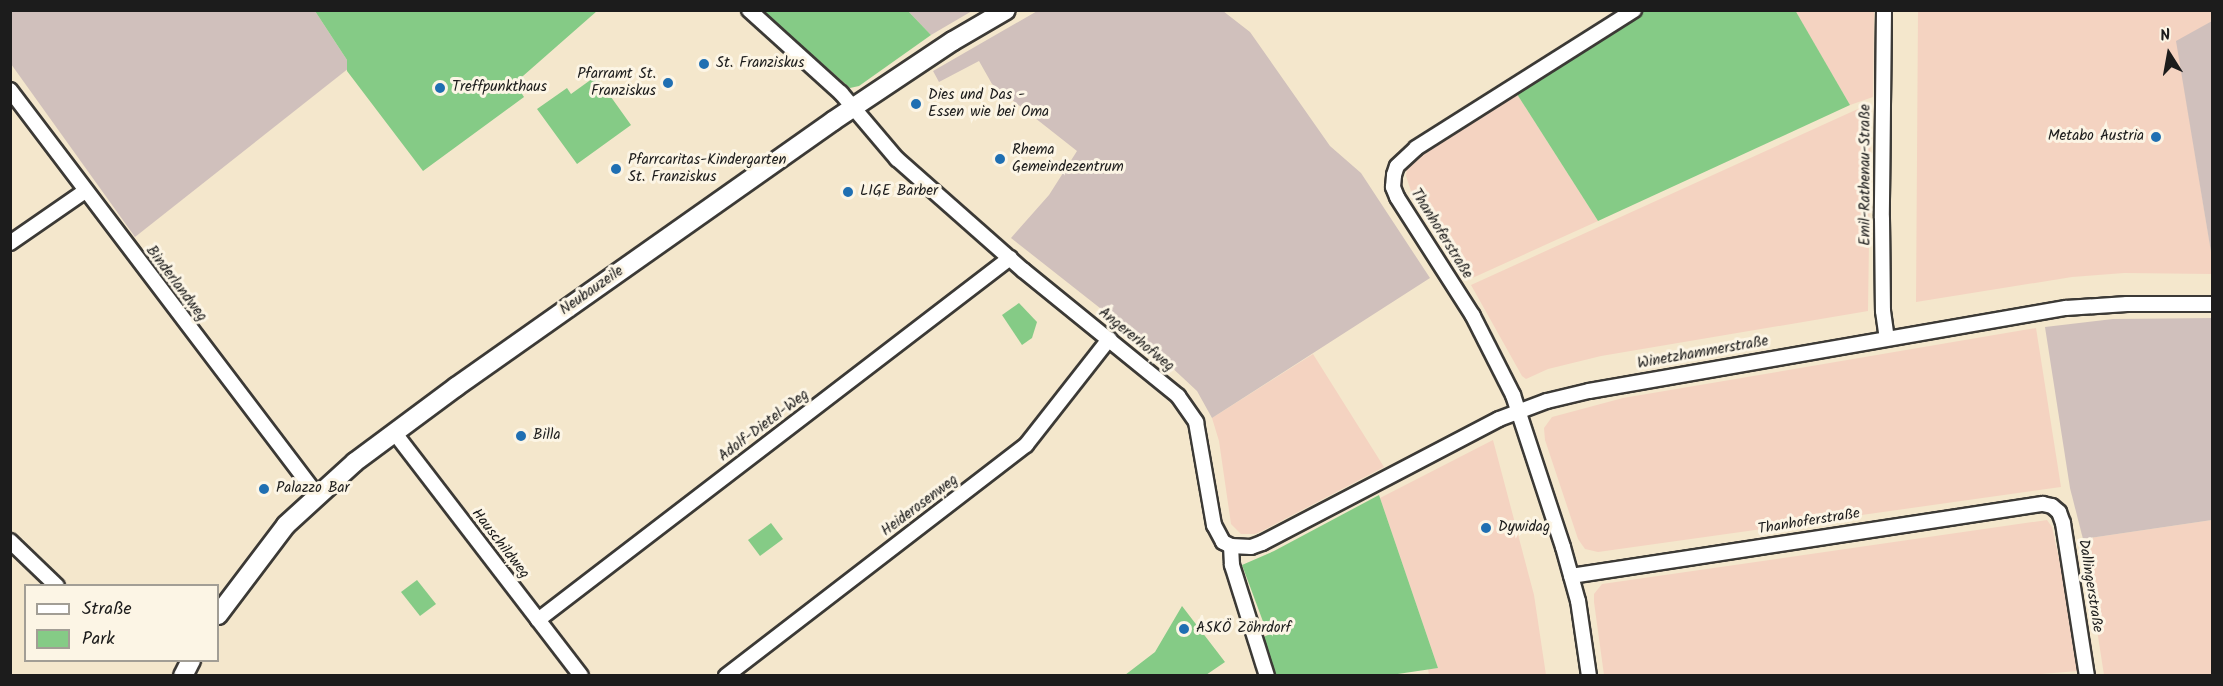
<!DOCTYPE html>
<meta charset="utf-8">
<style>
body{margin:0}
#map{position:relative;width:2223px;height:686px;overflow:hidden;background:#f4e7cc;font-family:Kalam,sans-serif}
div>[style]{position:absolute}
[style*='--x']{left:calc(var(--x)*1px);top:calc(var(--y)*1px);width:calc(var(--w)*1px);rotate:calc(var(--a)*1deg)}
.built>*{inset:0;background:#f4d3c1}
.industrial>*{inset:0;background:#d0c0bc}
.green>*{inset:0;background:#85cb86}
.roads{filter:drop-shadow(2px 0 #3c3a36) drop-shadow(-2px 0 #3c3a36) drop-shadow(0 2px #3c3a36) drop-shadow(0 -2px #3c3a36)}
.street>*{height:14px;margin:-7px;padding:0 7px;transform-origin:7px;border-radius:7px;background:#fff}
.secondary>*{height:18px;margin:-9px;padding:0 9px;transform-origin:9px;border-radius:9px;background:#fff}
.dots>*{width:16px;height:16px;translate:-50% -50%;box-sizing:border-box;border:3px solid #fcf5e5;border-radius:50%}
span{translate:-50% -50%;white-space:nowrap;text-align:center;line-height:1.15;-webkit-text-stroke:6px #fcf5e5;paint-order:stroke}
.poi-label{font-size:15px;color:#1c1c1c}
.left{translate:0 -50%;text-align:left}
.right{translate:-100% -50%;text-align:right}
.street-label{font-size:15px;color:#1c1c1c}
.frame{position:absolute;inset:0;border:12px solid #1c1c1c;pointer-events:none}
.legend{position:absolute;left:24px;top:584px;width:195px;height:78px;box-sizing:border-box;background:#fcf5e5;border:2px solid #a29e95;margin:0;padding:8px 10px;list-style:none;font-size:18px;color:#1c1c1c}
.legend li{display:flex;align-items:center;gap:12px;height:30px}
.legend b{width:30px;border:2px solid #a29e95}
.north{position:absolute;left:2139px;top:24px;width:60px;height:60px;-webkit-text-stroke:4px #fcf5e5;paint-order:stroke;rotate:349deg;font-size:16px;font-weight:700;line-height:24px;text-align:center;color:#1c1c1c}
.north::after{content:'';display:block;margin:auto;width:21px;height:27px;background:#1c1c1c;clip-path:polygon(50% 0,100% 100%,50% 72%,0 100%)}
</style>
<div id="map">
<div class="built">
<i style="clip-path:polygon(1795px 11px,1874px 11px,1873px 97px,1850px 105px)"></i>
<i style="clip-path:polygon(1918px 11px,2212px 11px,2212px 21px,2177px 42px,2212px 258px,2212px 274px,2124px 273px,2072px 277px,1916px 302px)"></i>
<i style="clip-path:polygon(1515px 91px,1598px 221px,1468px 280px,1412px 194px,1406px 176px,1407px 168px,1414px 156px)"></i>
<i style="clip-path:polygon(1871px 103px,1868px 311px,1601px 356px,1548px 369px,1526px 379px,1522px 376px,1471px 285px)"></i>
<i style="clip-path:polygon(2036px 328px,2061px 487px,1598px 552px,1585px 549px,1578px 539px,1545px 440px,1544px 428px,1552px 417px,1623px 398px)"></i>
<i style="clip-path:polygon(1313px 354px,1384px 467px,1262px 531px,1255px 534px,1241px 534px,1231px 524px,1219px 441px,1212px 418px)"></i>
<i style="clip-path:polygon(1493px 440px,1534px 595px,1546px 675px,1429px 675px,1428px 669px,1438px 668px,1380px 498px)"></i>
<i style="clip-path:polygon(2047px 520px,2052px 527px,2065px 586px,2078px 671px,2015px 676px,1604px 675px,1594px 602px,1594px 594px,1602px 584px)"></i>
<i style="clip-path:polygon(2212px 520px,2212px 675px,2104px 675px,2083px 539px)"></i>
</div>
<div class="industrial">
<i style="clip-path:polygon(1039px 10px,1223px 11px,1250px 32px,1330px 146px,1361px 173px,1430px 278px,1212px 418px,1197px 391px,1152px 349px,1011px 238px,1049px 195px,1077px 151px,992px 84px,979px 61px,939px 82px,933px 71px)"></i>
<i style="clip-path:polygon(10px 11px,315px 11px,347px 60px,349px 68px,135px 237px,11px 64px)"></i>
<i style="clip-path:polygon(908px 11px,972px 11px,931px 35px)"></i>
<i style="clip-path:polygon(2212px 21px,2212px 258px,2176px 41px)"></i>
<i style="clip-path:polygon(2212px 318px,2212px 520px,2083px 539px,2070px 488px,2045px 327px,2113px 319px)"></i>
</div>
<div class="green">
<i style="clip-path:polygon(1795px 10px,1850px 105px,1598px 221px,1515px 91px,1643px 11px)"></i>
<i style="clip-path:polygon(315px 11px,597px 11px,515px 83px,524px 97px,423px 171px,347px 71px,347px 60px)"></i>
<i style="clip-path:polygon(763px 11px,908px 11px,931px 35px,859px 86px,850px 88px)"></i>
<i style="clip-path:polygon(596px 76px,631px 125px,577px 164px,537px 109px,567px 88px,571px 94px)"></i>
<i style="clip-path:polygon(1019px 303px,1037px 322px,1032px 338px,1022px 345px,1002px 315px)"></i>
<i style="clip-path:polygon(1379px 495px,1438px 668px,1391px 675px,1274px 675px,1261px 638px,1268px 635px,1242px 565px,1274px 551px)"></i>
<i style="clip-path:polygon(771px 523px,783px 539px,760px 556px,748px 540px)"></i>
<i style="clip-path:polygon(417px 580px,436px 604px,420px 616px,401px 592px)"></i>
<i style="clip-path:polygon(1182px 606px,1225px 662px,1206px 675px,1125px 675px,1155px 652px)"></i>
</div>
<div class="roads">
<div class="street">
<i style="--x:749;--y:10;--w:124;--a:42.1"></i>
<i style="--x:841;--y:93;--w:87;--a:49.7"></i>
<i style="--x:897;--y:159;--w:168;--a:41.4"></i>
<i style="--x:1023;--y:270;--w:200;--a:39.1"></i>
<i style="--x:1178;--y:396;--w:32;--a:55"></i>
<i style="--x:1196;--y:422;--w:105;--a:80.1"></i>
<i style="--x:1214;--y:525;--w:19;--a:62"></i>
<i style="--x:1223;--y:542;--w:9;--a:27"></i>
<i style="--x:1231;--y:546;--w:20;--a:3"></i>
<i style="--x:1251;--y:547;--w:12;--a:-20"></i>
<i style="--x:1262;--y:543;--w:267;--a:-27.6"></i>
<i style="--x:1499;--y:419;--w:51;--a:-20.6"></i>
<i style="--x:1547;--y:401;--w:43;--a:-13.4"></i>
<i style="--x:1589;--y:391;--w:484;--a:-9.9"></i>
<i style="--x:2066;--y:308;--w:61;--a:-3.8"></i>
<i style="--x:2127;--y:304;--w:85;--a:0"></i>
<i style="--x:1884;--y:10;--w:208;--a:90.6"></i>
<i style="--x:1882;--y:218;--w:93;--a:89.4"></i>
<i style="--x:1883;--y:311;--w:27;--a:82"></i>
<i style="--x:10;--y:90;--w:508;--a:52.84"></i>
<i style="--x:10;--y:243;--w:91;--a:-34.7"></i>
<i style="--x:394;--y:432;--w:307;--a:52.5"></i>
<i style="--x:10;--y:541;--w:65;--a:43.8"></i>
<i style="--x:1231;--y:546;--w:19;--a:87"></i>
<i style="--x:1232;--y:565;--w:116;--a:72.5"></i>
<i style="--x:1571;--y:576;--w:477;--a:-8.7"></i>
<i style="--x:2043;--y:504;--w:9;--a:13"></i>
<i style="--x:2052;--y:506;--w:9;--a:41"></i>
<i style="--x:2059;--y:512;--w:12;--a:70"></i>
<i style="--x:2063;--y:523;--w:155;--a:81.1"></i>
<i style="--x:538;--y:620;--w:595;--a:-37.49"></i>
<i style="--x:726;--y:676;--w:379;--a:-37.6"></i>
<i style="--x:1026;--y:445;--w:135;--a:-51.9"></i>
<i style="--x:1589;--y:676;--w:76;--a:-98.3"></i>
<i style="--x:1578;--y:601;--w:56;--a:-105.5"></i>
<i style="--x:1563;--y:547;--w:160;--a:-108.2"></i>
<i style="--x:1513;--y:395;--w:89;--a:-116.9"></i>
<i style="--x:1473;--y:316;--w:141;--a:-122.6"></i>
<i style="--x:1397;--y:197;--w:11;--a:-112"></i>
<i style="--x:1393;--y:187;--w:12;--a:-85"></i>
<i style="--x:1394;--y:175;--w:9;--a:-72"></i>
<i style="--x:1397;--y:166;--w:26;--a:-43"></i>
<i style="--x:1416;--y:148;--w:258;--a:-32.3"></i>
</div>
<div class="secondary">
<i style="--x:218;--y:615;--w:113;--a:-52.9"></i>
<i style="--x:286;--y:525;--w:93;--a:-42.4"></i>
<i style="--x:355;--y:462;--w:126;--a:-36.6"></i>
<i style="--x:456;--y:387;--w:461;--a:-35.2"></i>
<i style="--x:833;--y:121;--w:144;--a:-33.7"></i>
<i style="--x:953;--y:41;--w:61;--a:-30.3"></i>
<i style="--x:183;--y:676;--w:18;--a:-63"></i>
</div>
</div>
<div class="dots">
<i style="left:704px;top:64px;background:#1f6fb2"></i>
<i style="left:668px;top:83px;background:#1f6fb2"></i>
<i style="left:440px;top:88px;background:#1f6fb2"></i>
<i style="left:916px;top:104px;background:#1f6fb2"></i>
<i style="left:2156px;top:137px;background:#1f6fb2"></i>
<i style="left:1000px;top:159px;background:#1f6fb2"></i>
<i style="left:616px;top:169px;background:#1f6fb2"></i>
<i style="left:848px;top:192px;background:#1f6fb2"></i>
<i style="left:521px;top:436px;background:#1f6fb2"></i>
<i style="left:264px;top:489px;background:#1f6fb2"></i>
<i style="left:1486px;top:528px;background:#1f6fb2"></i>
<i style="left:1184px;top:629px;background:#1f6fb2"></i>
</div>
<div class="poi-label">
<span class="left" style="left:716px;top:64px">St. Franziskus</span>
<span class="right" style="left:656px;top:83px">Pfarramt St.<br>Franziskus</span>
<span class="left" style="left:452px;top:88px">Treffpunkthaus</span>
<span class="left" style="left:928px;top:104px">Dies und Das -<br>Essen wie bei Oma</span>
<span class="right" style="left:2144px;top:137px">Metabo Austria</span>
<span class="left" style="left:1012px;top:159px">Rhema<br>Gemeindezentrum</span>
<span class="left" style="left:628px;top:169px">Pfarrcaritas-Kindergarten<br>St. Franziskus</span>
<span class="left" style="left:860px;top:192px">LIGE Barber</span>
<span class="left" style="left:533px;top:436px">Billa</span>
<span class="left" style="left:276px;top:489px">Palazzo Bar</span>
<span class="left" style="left:1498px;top:528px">Dywidag</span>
<span class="left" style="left:1196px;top:629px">ASKÖ Zöhrdorf</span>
</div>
<div class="street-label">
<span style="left:1866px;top:175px;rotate:-90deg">Emil-Rathenau-Straße</span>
<span style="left:1441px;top:234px;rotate:58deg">Thanhoferstraße</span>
<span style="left:176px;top:284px;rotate:53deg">Binderlandweg</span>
<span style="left:592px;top:291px;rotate:-35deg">Neubauzeile</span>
<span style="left:1136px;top:340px;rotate:39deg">Angererhofweg</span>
<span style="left:1703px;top:353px;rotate:-10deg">Winetzhammerstraße</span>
<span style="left:764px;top:426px;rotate:-37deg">Adolf-Dietel-Weg</span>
<span style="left:920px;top:506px;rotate:-37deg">Heiderosenweg</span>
<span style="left:1809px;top:522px;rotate:-9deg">Thanhoferstraße</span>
<span style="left:500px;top:544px;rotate:52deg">Hauschildweg</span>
<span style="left:2090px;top:586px;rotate:81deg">Dallingerstraße</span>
</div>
<div class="frame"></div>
<ul class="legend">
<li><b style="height:8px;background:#fff"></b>Straße</li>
<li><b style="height:16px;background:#85cb86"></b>Park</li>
</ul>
<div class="north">N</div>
</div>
